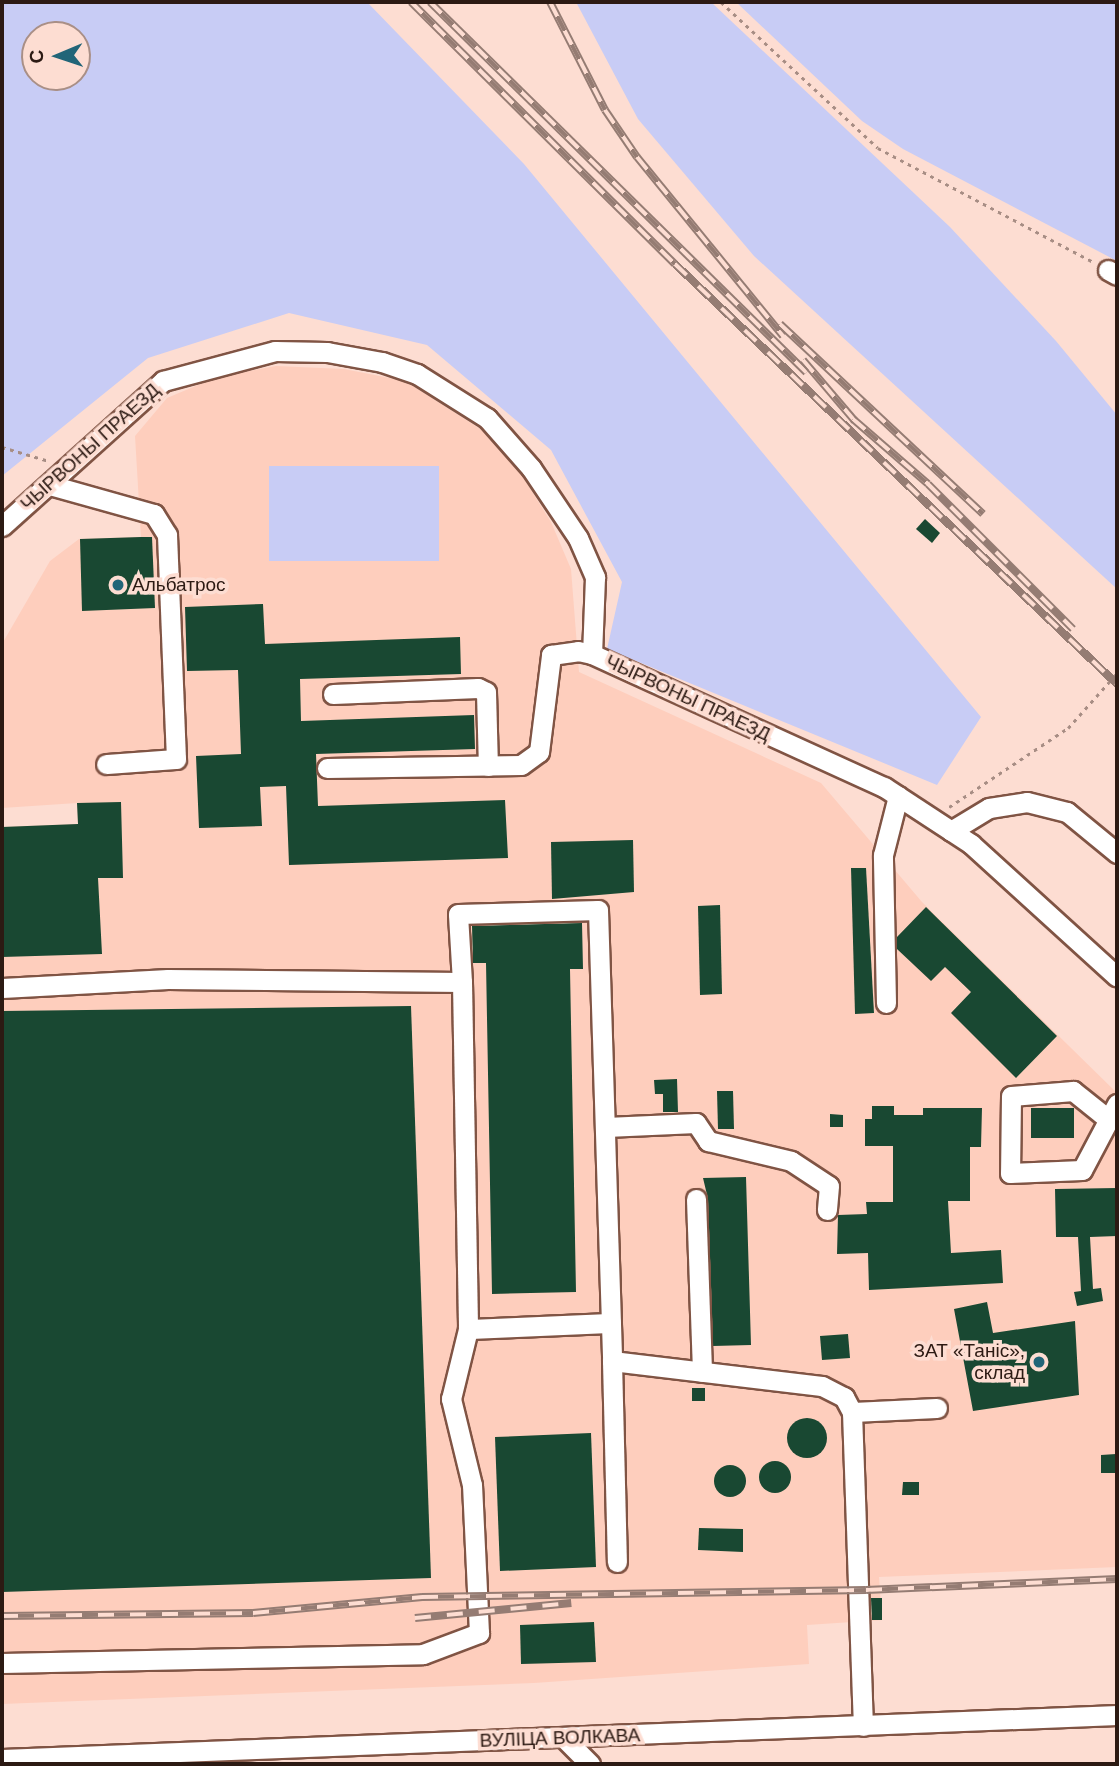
<!DOCTYPE html>
<meta charset="utf-8">
<style>
body{margin:0}
#map{position:relative;width:1119px;height:1766px;overflow:hidden;background:#fdddd2;font-family:Arial,sans-serif}
div>[style]{position:absolute}
[style*='--x']{left:calc(var(--x)*1px);top:calc(var(--y)*1px);width:calc(var(--w)*1px);rotate:calc(var(--a)*1deg)}
.built>*{inset:0;background:#fecebd}
.green>*{inset:0;background:#c8ccf5}
.building>*{inset:0;background:#194832}
.round{border-radius:50%}
.path>*{height:2.5px;margin-top:-1.25px;transform-origin:0;background:repeating-linear-gradient(90deg,#a78d84 0 3.5px,transparent 0 8.5px)}
.roads{filter:drop-shadow(2px 0 #805444) drop-shadow(-2px 0 #805444) drop-shadow(0 2px #805444) drop-shadow(0 -2px #805444)}
.minor>*{height:19px;margin:-9.5px;padding:0 9.5px;transform-origin:9.5px;border-radius:9.5px;background:#fff}
.rail>*{height:8px;margin-top:-4px;transform-origin:0;background:repeating-linear-gradient(90deg,#fdddd2 0 16px,#957c73 0 32px);box-sizing:border-box;border-block:2px solid #957c73}
.dots>*{width:19px;height:19px;translate:-50% -50%;box-sizing:border-box;border:4px solid #fdddd2;border-radius:50%}
span{translate:-50% -50%;white-space:nowrap;text-align:center;line-height:1.15;-webkit-text-stroke:7px #fdddd2;paint-order:stroke}
.street-label{font-size:19px;color:#2c1a13}
.poi-label{font-size:19px;color:#2c1a13}
.left{translate:0 -50%;text-align:left}
.right{translate:-100% -50%;text-align:right}
.frame{position:absolute;inset:0;border:4px solid #2c1a13;pointer-events:none}
.north{position:absolute;left:21px;top:21px;width:70px;height:70px;box-sizing:border-box;background:#fdddd2;border:2px solid #a98f86;border-radius:50%;rotate:268deg;font-size:19px;font-weight:700;line-height:28px;text-align:center;color:#2c1a13}
.north::after{content:'';display:block;margin:auto;width:24px;height:32px;background:#226578;clip-path:polygon(50% 0,100% 100%,50% 72%,0 100%)}
</style>
<div id="map">
<div class="built">
<i style="clip-path:polygon(276px 366px,344px 369px,405px 381px,482px 430px,523px 477px,551px 522px,571px 569px,579px 672px,821px 783px,922px 902px,1117px 1093px,1117px 1567px,879px 1577px,882px 1620px,807px 1625px,809px 1664px,534px 1683px,2px 1704px,2px 827px,78px 824px,77px 803px,2px 808px,2px 644px,50px 561px,79px 539px,141px 537px,135px 436px,167px 398px,217px 377px)"></i>
</div>
<div class="green">
<i style="clip-path:polygon(evenodd,2px 2px,367px 2px,524px 164px,981px 717px,937px 785px,607px 649px,622px 582px,551px 450px,427px 345px,289px 313px,148px 358px,2px 476px,2px 2px,35px 35px,77px 35px,77px 77px,35px 77px,35px 35px)"></i>
<i style="clip-path:polygon(576px 2px,711px 2px,950px 227px,1056px 341px,1117px 415px,1117px 589px,754px 256px,638px 119px)"></i>
<i style="clip-path:polygon(736px 2px,1117px 2px,1117px 261px,903px 149px,862px 121px)"></i>
<i style="clip-path:polygon(269px 466px,439px 466px,439px 561px,269px 561px)"></i>
</div>
<div class="building">
<i style="clip-path:polygon(925px 519px,940px 533px,932px 543px,916px 529px)"></i>
<i style="clip-path:polygon(141px 537px,152px 537px,155px 608px,82px 611px,80px 539px)"></i>
<i style="clip-path:polygon(263px 604px,265px 644px,460px 637px,461px 674px,300px 679px,301px 721px,474px 715px,475px 749px,316px 754px,318px 806px,505px 800px,508px 858px,289px 865px,286px 786px,260px 787px,262px 826px,199px 828px,196px 756px,241px 754px,238px 670px,187px 671px,185px 607px)"></i>
<i style="clip-path:polygon(121px 802px,123px 878px,98px 878px,102px 954px,2px 957px,2px 827px,78px 824px,77px 803px)"></i>
<i style="clip-path:polygon(633px 840px,634px 892px,552px 899px,551px 842px)"></i>
<i style="clip-path:polygon(851px 868px,866px 868px,874px 1013px,855px 1014px)"></i>
<i style="clip-path:polygon(720px 905px,722px 994px,700px 995px,698px 906px)"></i>
<i style="clip-path:polygon(926px 907px,1057px 1036px,1016px 1078px,951px 1013px,971px 992px,945px 967px,931px 981px,897px 949px,897px 937px)"></i>
<i style="clip-path:polygon(582px 923px,583px 969px,570px 969px,576px 1292px,492px 1294px,486px 963px,473px 963px,472px 926px)"></i>
<i style="clip-path:polygon(411px 1006px,431px 1578px,2px 1592px,2px 1011px)"></i>
<i style="clip-path:polygon(677px 1079px,678px 1112px,663px 1112px,663px 1094px,655px 1094px,654px 1080px)"></i>
<i style="clip-path:polygon(717px 1091px,733px 1091px,734px 1129px,718px 1129px)"></i>
<i style="clip-path:polygon(872px 1106px,894px 1106px,894px 1115px,923px 1115px,923px 1108px,982px 1108px,981px 1147px,970px 1147px,970px 1201px,948px 1201px,951px 1253px,1001px 1250px,1003px 1283px,869px 1290px,868px 1253px,837px 1254px,838px 1215px,867px 1214px,866px 1202px,893px 1202px,893px 1146px,865px 1146px,865px 1119px,872px 1119px)"></i>
<i style="clip-path:polygon(1031px 1108px,1074px 1108px,1074px 1138px,1031px 1138px)"></i>
<i style="clip-path:polygon(830px 1114px,843px 1115px,843px 1127px,830px 1127px)"></i>
<i style="clip-path:polygon(746px 1177px,751px 1345px,713px 1346px,708px 1199px,703px 1178px)"></i>
<i style="clip-path:polygon(1117px 1188px,1117px 1236px,1090px 1237px,1093px 1289px,1101px 1288px,1103px 1301px,1077px 1306px,1074px 1292px,1081px 1291px,1078px 1237px,1056px 1237px,1055px 1189px)"></i>
<i style="clip-path:polygon(987px 1302px,993px 1333px,1075px 1321px,1079px 1395px,973px 1411px,954px 1309px)"></i>
<i style="clip-path:polygon(848px 1334px,850px 1358px,822px 1360px,820px 1336px)"></i>
<i style="clip-path:polygon(692px 1388px,705px 1388px,705px 1401px,692px 1401px)"></i>
<i class="round" style="left:787px;top:1418px;width:40px;height:40px"></i>
<i style="clip-path:polygon(591px 1433px,596px 1567px,500px 1571px,495px 1437px)"></i>
<i style="clip-path:polygon(1116px 1454px,1117px 1473px,1101px 1473px,1101px 1455px)"></i>
<i class="round" style="left:759px;top:1461px;width:32px;height:32px"></i>
<i class="round" style="left:714px;top:1465px;width:32px;height:32px"></i>
<i style="clip-path:polygon(903px 1482px,919px 1482px,919px 1495px,902px 1495px)"></i>
<i style="clip-path:polygon(699px 1528px,743px 1529px,743px 1552px,698px 1550px)"></i>
<i style="clip-path:polygon(871px 1598px,882px 1598px,882px 1620px,872px 1620px)"></i>
<i style="clip-path:polygon(594px 1622px,596px 1662px,521px 1664px,520px 1625px)"></i>
</div>
<div class="path">
<i style="--x:721;--y:2;--w:214;--a:42.9"></i>
<i style="--x:878;--y:148;--w:243;--a:27.9"></i>
<i style="--x:2;--y:447;--w:49;--a:16.6"></i>
<i style="--x:949;--y:807;--w:143;--a:-33.6"></i>
<i style="--x:1068;--y:728;--w:74;--a:-48.3"></i>
</div>
<div class="roads">
<div class="minor">
<i style="--x:1108;--y:270;--w:10;--a:29"></i>
<i style="--x:50;--y:485;--w:108;--a:15.6"></i>
<i style="--x:154;--y:514;--w:25;--a:58"></i>
<i style="--x:167;--y:535;--w:224;--a:87.7"></i>
<i style="--x:176;--y:759;--w:70;--a:175.9"></i>
<i style="--x:2;--y:526;--w:217;--a:-42"></i>
<i style="--x:163;--y:381;--w:116;--a:-15"></i>
<i style="--x:275;--y:351;--w:52;--a:1.1"></i>
<i style="--x:327;--y:352;--w:56;--a:10.3"></i>
<i style="--x:382;--y:362;--w:37;--a:19"></i>
<i style="--x:417;--y:374;--w:83;--a:32.2"></i>
<i style="--x:487;--y:418;--w:67;--a:48.7"></i>
<i style="--x:531;--y:468;--w:84;--a:56.1"></i>
<i style="--x:578;--y:538;--w:43;--a:66.4"></i>
<i style="--x:595;--y:577;--w:77;--a:92.2"></i>
<i style="--x:592;--y:654;--w:321;--a:24.5"></i>
<i style="--x:884;--y:787;--w:104;--a:33.2"></i>
<i style="--x:971;--y:844;--w:197;--a:42.3"></i>
<i style="--x:333;--y:694;--w:145;--a:-2.4"></i>
<i style="--x:478;--y:688;--w:9;--a:27"></i>
<i style="--x:486;--y:692;--w:74;--a:88.5"></i>
<i style="--x:327;--y:768;--w:194;--a:-0.9"></i>
<i style="--x:521;--y:765;--w:22;--a:-36"></i>
<i style="--x:539;--y:752;--w:98;--a:-82.9"></i>
<i style="--x:551;--y:655;--w:27;--a:-8"></i>
<i style="--x:578;--y:651;--w:14;--a:12"></i>
<i style="--x:951;--y:831;--w:44;--a:-31.2"></i>
<i style="--x:989;--y:808;--w:38;--a:-9"></i>
<i style="--x:1027;--y:802;--w:41;--a:14"></i>
<i style="--x:1067;--y:812;--w:65;--a:39.4"></i>
<i style="--x:462;--y:982;--w:347;--a:89"></i>
<i style="--x:468;--y:1329;--w:143;--a:-2.4"></i>
<i style="--x:2;--y:988;--w:166;--a:-3.1"></i>
<i style="--x:168;--y:979;--w:294;--a:0.6"></i>
<i style="--x:462;--y:982;--w:68;--a:-93.4"></i>
<i style="--x:458;--y:914;--w:140;--a:-1.6"></i>
<i style="--x:598;--y:910;--w:451;--a:88.2"></i>
<i style="--x:612;--y:1361;--w:211;--a:6.8"></i>
<i style="--x:822;--y:1386;--w:25;--a:27"></i>
<i style="--x:844;--y:1397;--w:17;--a:62"></i>
<i style="--x:852;--y:1412;--w:314;--a:88"></i>
<i style="--x:886;--y:1003;--w:148;--a:-91.2"></i>
<i style="--x:883;--y:855;--w:61;--a:-75.7"></i>
<i style="--x:1108;--y:1119;--w:45;--a:-141.3"></i>
<i style="--x:1073;--y:1091;--w:62;--a:175.4"></i>
<i style="--x:1011;--y:1096;--w:77;--a:90.7"></i>
<i style="--x:1010;--y:1173;--w:72;--a:-2.4"></i>
<i style="--x:1082;--y:1170;--w:75;--a:-62.1"></i>
<i style="--x:606;--y:1127;--w:90;--a:-2.5"></i>
<i style="--x:696;--y:1123;--w:22;--a:56"></i>
<i style="--x:708;--y:1141;--w:85;--a:13.5"></i>
<i style="--x:791;--y:1161;--w:45;--a:33.3"></i>
<i style="--x:829;--y:1186;--w:24;--a:95"></i>
<i style="--x:696;--y:1199;--w:173;--a:88"></i>
<i style="--x:612;--y:1361;--w:201;--a:88.6"></i>
<i style="--x:852;--y:1412;--w:85;--a:-2.7"></i>
<i style="--x:2;--y:1663;--w:421;--a:-1.2"></i>
<i style="--x:423;--y:1654;--w:60;--a:-20.6"></i>
<i style="--x:479;--y:1633;--w:148;--a:-92.7"></i>
<i style="--x:472;--y:1485;--w:89;--a:-103.7"></i>
<i style="--x:451;--y:1399;--w:72;--a:-76.3"></i>
<i style="--x:564;--y:1738;--w:37;--a:45"></i>
<i style="--x:2;--y:1759;--w:1116;--a:-2.26"></i>
</div>
</div>
<div class="rail">
<i style="--x:411;--y:2;--w:372;--a:44.8"></i>
<i style="--x:675;--y:264;--w:610;--a:43.54"></i>
<i style="--x:430;--y:2;--w:528;--a:44.54"></i>
<i style="--x:550;--y:2;--w:121;--a:63"></i>
<i style="--x:605;--y:110;--w:57;--a:55.8"></i>
<i style="--x:637;--y:157;--w:231;--a:50.8"></i>
<i style="--x:780;--y:324;--w:278;--a:43.1"></i>
<i style="--x:803;--y:360;--w:80;--a:49.6"></i>
<i style="--x:853;--y:419;--w:99;--a:40.9"></i>
<i style="--x:928;--y:484;--w:205;--a:45"></i>
<i style="--x:2;--y:1616;--w:251;--a:-0.7"></i>
<i style="--x:253;--y:1613;--w:170;--a:-5.4"></i>
<i style="--x:422;--y:1597;--w:444;--a:-0.9"></i>
<i style="--x:866;--y:1590;--w:251;--a:-2.5"></i>
<i style="--x:415;--y:1618;--w:157;--a:-5.5"></i>
</div>
<div class="dots">
<i style="left:118px;top:585px;background:#226578"></i>
<i style="left:1039px;top:1362px;background:#226578"></i>
</div>
<div class="street-label">
<span style="left:90px;top:447px;rotate:-42deg">ЧЫРВОНЫ ПРАЕЗД</span>
<span style="left:688px;top:698px;rotate:25deg">ЧЫРВОНЫ ПРАЕЗД</span>
<span style="left:560px;top:1738px;rotate:-2deg">ВУЛІЦА ВОЛКАВА</span>
</div>
<div class="poi-label">
<span class="left" style="left:132px;top:585px">Альбатрос</span>
<span class="right" style="left:1025px;top:1362px">ЗАТ «Таніс»,<br>склад</span>
</div>
<div class="frame"></div>
<div class="north">С</div>
</div>
